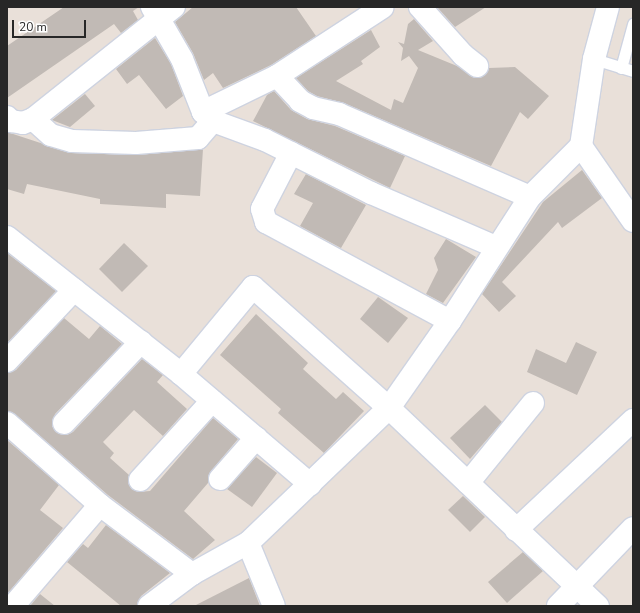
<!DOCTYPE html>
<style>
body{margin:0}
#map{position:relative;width:640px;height:613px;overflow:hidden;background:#e9e0d9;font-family:"Nunito Sans",sans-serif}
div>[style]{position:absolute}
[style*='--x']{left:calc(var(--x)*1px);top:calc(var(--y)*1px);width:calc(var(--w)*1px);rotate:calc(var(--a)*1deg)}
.building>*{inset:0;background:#c1bab5}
.roads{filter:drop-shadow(1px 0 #ced3e0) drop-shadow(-1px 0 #ced3e0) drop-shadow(0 1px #ced3e0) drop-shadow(0 -1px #ced3e0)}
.service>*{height:11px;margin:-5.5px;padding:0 5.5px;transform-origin:5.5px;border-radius:5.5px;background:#fff}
.minor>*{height:22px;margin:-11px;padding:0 11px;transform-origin:11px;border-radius:11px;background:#fff}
span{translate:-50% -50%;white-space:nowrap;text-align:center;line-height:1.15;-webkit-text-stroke:3.5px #fff;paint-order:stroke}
.frame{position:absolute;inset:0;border:8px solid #272727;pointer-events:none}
.scale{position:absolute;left:12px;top:20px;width:74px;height:18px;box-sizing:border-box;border:2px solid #272727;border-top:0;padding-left:5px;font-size:12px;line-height:14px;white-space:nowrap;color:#272727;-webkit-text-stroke:3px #fff;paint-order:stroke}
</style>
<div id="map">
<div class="building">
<i style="clip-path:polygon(64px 7px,139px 7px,133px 11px,138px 20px,121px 33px,114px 24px,7px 98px,7px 46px)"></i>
<i style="clip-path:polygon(193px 7px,296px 7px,316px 36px,271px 65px,223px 88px,213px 73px,204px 80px,193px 53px,175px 22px)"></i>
<i style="clip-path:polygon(437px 7px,486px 7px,455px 27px)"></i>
<i style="clip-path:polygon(414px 19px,433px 41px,418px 50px,457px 66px,475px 78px,482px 77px,489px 68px,515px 67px,549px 96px,528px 119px,520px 112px,491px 166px,344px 103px,317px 96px,308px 91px,296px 78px,371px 30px,380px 47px,361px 61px,363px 64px,336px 81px,391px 110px,394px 99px,403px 103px,418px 68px,409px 56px,401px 61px,403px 48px,398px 42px,404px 44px,408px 24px)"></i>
<i style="clip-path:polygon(155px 38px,171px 64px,183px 96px,166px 109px,139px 75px,127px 84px,116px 69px)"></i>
<i style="clip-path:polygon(274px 91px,291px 110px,307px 119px,335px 126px,405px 156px,390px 188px,253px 121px,267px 95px)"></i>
<i style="clip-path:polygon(85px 94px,95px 106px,70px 127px,52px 120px)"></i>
<i style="clip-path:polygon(7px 132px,71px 153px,137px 155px,203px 149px,200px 196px,166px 194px,166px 208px,100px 204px,100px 199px,27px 184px,24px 194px,7px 189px)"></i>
<i style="clip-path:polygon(582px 170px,602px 198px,562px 228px,558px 222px,502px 282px,516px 296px,499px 312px,482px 294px,543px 202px)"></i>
<i style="clip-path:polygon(306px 174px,366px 205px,341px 248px,300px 226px,313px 203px,294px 194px)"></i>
<i style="clip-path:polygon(446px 239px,476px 257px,443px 303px,426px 294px,438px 270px,434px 258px)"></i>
<i style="clip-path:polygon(124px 243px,148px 266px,122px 292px,99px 269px)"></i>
<i style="clip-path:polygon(7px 253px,56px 291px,7px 343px)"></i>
<i style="clip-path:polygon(378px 297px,408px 318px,388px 343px,360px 319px)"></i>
<i style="clip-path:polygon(256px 314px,308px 363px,303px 369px,336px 399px,343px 392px,364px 411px,324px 453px,278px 413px,281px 409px,220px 355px)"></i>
<i style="clip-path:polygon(64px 318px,89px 339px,100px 326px,122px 344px,55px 414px,52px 426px,56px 432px,67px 435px,73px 432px,142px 359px,163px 375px,157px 382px,187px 409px,163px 436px,134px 410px,103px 442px,114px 453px,110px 458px,129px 475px,128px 483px,132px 489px,138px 492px,150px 491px,213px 418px,238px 439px,211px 471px,208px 483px,184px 511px,215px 540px,193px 559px,108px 495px,15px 414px,7px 411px,7px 373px,16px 370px)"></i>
<i style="clip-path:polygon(576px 342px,597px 352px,577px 395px,527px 372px,536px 349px,566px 363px)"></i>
<i style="clip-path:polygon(485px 405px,502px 422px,470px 459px,450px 438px)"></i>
<i style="clip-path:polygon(7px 440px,59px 485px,40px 510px,63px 528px,7px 594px)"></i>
<i style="clip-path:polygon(256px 457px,277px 473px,252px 507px,227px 489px)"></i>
<i style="clip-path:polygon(463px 496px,485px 517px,470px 532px,448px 510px)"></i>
<i style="clip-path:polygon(106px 525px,170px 573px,141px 596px,137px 606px,121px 606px,67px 562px,83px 544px,88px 548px)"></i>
<i style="clip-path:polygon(523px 552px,543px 571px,507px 603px,488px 582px)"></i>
<i style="clip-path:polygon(249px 578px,260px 606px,194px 606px)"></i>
<i style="clip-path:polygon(40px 594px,55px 606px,30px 606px)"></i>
</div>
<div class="roads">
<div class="service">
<i style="--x:594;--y:59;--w:41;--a:17.1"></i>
<i style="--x:621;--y:68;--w:46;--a:-74.7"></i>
</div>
<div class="minor">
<i style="--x:152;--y:7;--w:60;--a:60"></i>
<i style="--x:182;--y:59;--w:57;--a:68.4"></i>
<i style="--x:203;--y:112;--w:13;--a:42"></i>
<i style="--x:213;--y:121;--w:55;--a:20.1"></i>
<i style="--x:265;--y:140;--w:119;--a:26.6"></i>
<i style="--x:371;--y:193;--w:136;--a:23.4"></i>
<i style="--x:420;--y:7;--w:64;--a:48.1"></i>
<i style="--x:463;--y:55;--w:18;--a:38"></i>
<i style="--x:608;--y:7;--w:54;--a:105.1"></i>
<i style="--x:594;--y:59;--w:88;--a:98.5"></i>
<i style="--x:581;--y:146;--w:91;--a:55.3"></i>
<i style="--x:277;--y:76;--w:34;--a:47"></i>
<i style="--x:300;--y:101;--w:15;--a:28"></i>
<i style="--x:313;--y:108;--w:27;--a:13"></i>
<i style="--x:339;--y:114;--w:208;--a:23.5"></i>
<i style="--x:203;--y:112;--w:82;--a:-25.9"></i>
<i style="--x:277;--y:76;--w:126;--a:-33.1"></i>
<i style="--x:7;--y:117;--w:6;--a:45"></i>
<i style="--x:11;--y:121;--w:12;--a:9"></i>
<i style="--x:23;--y:123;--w:11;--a:-22"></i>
<i style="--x:33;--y:119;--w:180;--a:-38.5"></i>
<i style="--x:33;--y:119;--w:24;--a:42"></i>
<i style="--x:51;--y:135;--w:22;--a:16"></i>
<i style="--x:72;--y:141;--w:64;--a:1.8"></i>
<i style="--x:136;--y:143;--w:62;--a:-4.6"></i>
<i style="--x:198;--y:138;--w:23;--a:-49"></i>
<i style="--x:291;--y:153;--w:63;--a:117.4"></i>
<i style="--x:262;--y:209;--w:14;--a:73"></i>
<i style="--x:266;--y:222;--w:209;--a:28.3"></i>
<i style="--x:7;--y:237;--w:221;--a:38.2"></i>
<i style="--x:181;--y:374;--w:170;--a:40.5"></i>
<i style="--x:7;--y:361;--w:98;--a:-46.7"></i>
<i style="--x:181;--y:374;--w:113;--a:-50.4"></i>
<i style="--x:253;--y:287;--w:182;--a:41.7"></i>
<i style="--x:389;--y:408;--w:288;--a:43.5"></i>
<i style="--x:7;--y:423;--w:124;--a:41.4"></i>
<i style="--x:100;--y:505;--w:115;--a:36.9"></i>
<i style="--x:64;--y:423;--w:112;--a:-46.5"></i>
<i style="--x:220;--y:479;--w:55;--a:-48.7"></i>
<i style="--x:140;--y:480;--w:107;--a:-47.7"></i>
<i style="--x:468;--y:483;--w:103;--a:-50.9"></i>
<i style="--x:516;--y:530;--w:161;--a:-43.2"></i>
<i style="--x:248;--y:543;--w:68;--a:67.6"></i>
<i style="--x:13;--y:606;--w:133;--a:-49.3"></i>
<i style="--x:149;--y:606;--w:54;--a:-36.7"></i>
<i style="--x:192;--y:574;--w:64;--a:-29"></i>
<i style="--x:248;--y:543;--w:195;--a:-43.8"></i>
<i style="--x:389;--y:408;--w:106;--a:-55"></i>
<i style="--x:450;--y:321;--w:148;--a:-57.2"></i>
<i style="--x:530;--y:197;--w:72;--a:-45"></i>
<i style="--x:558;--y:606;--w:108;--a:-46.1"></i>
</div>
</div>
<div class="frame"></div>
<div class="scale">20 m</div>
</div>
